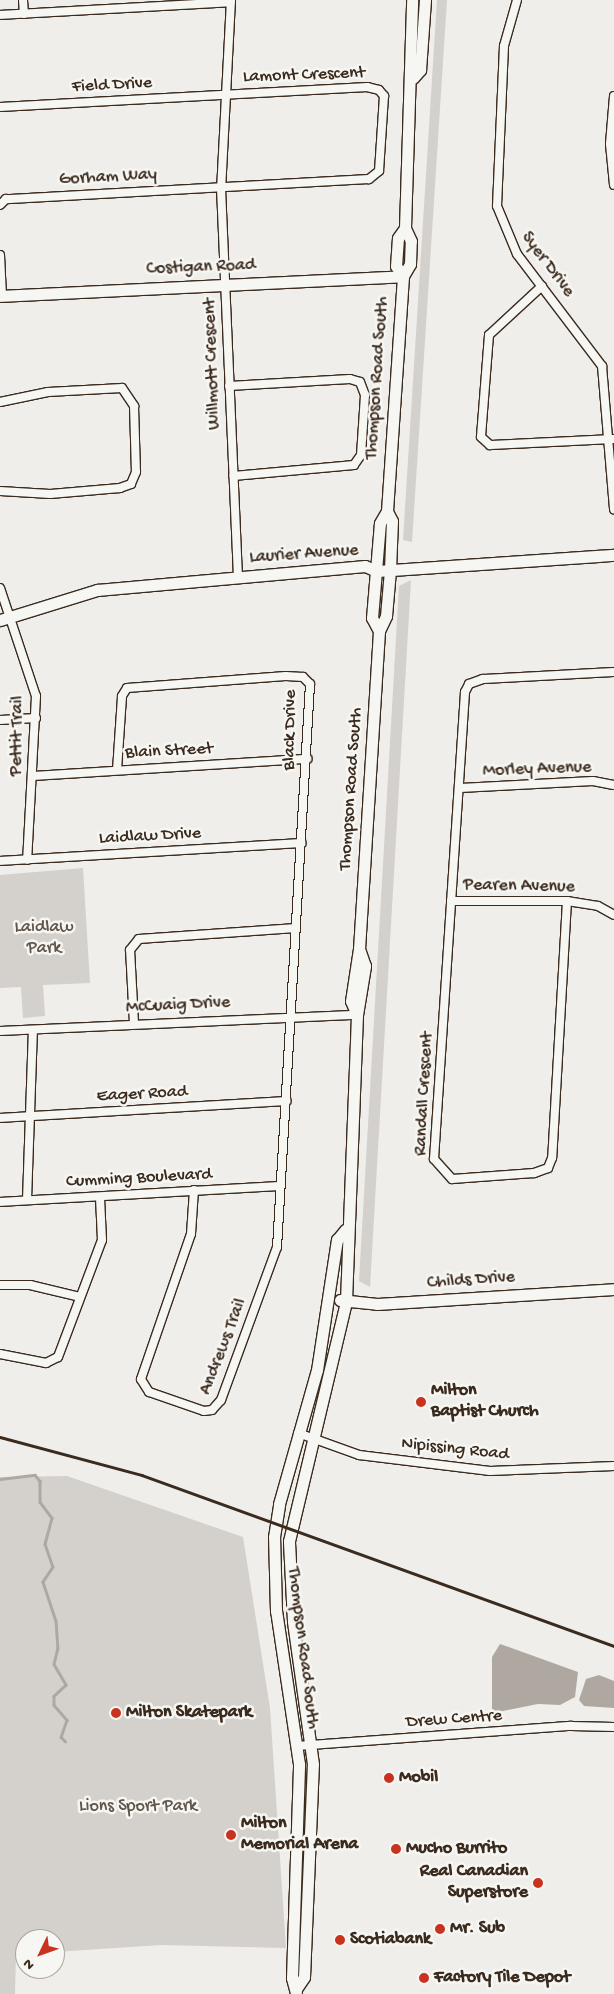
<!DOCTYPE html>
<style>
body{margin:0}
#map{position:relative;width:614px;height:1994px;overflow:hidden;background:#efeeea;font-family:"Gochi Hand",sans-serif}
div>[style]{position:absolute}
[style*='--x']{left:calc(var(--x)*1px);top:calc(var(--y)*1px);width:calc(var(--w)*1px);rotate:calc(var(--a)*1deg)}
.green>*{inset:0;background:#d4d1cc}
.water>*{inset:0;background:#afa8a1}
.stream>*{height:2.5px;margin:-1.25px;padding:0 1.25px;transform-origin:1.25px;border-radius:1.25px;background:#afa8a1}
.roads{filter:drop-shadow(1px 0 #3b2a1e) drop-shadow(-1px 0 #3b2a1e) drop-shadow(0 1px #3b2a1e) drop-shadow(0 -1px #3b2a1e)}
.street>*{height:8px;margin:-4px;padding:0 4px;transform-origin:4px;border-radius:4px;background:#f6f6f2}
.secondary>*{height:11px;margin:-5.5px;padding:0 5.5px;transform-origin:5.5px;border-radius:5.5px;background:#f6f6f2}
.rail>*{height:2.5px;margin:-1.25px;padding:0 1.25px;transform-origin:1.25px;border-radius:1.25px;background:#3b2a1e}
.dots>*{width:14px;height:14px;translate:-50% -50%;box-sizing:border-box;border:2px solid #f6f6f2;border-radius:50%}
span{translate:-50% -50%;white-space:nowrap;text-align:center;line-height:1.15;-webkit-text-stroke:5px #f6f6f2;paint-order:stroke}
.street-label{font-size:18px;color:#3b2a1e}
.park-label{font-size:18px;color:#61544a}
.poi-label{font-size:18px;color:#3b2a1e;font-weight:700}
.left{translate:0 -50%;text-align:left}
.right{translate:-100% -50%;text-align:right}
.north{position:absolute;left:15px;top:1929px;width:50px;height:50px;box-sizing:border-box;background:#f6f6f2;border:1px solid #aba49d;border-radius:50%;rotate:228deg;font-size:14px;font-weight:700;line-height:20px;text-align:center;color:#3b2a1e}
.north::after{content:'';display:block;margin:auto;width:18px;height:22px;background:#c8321e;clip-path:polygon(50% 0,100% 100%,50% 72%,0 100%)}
</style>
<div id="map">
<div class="green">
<i style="clip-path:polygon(437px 0,447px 0,412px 542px,403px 540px)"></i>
<i style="clip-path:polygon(411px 580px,370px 1287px,359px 1281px,399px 586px)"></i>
<i style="clip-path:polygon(83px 868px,90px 983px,43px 985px,45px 1016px,23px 1018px,21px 987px,0 988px,0 875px)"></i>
<i style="clip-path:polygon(67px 1476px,243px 1537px,270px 1708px,286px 1948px,161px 1945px,55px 1952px,55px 1939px,25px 1939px,25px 1954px,16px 1955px,15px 1994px,0 1994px,0 1477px)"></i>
</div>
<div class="water">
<i style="clip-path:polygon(500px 1644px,578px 1672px,575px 1697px,560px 1705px,538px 1704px,498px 1712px,492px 1709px,492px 1657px)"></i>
<i style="clip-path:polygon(599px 1675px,614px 1681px,614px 1708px,584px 1706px,579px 1700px,586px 1679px)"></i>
</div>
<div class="stream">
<i style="--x:0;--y:1479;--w:35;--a:-7"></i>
<i style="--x:35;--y:1475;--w:8;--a:50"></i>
<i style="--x:40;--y:1481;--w:21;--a:90"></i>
<i style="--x:40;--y:1502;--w:20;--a:53"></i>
<i style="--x:52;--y:1518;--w:27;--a:105"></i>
<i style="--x:45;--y:1544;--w:24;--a:71"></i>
<i style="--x:53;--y:1567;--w:18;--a:124"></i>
<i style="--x:43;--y:1582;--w:41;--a:71.6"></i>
<i style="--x:56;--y:1621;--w:27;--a:86"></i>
<i style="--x:58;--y:1648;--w:16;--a:104"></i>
<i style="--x:54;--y:1664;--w:24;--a:60"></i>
<i style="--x:66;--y:1685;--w:16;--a:137"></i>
<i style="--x:54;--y:1696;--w:9;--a:90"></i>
<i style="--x:54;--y:1705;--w:20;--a:49"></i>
<i style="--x:67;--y:1720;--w:18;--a:109"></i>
<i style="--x:61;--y:1737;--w:6;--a:45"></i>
</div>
<div class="roads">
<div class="street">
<i style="--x:23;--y:0;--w:14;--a:86"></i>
<i style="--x:231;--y:0;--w:188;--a:93"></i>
<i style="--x:221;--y:188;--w:389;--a:87.5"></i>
<i style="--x:517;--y:0;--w:48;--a:105.8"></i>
<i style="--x:504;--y:46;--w:160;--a:92.5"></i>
<i style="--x:497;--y:206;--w:52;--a:67.4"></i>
<i style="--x:517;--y:254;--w:141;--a:52.8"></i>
<i style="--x:602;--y:366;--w:144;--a:85.2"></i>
<i style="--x:0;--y:15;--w:231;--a:-3.2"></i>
<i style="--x:614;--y:96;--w:48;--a:94.8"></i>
<i style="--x:610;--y:144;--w:41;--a:84.4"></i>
<i style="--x:0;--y:107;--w:368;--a:-3.1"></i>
<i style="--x:367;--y:87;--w:12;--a:14"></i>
<i style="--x:379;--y:90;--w:8;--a:50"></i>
<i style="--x:384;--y:96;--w:75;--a:93.8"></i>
<i style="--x:379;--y:171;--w:13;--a:141"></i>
<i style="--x:369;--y:179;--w:364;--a:176.8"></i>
<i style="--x:6;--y:199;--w:8;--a:135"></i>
<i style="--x:0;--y:255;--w:41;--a:87.2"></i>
<i style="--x:542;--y:286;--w:72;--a:137.2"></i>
<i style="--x:489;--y:335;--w:102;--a:94.5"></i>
<i style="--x:481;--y:437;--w:12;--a:42"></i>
<i style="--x:490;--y:445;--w:124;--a:-2.8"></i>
<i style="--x:229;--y:386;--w:121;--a:-3.3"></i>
<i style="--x:350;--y:379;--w:10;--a:17"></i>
<i style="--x:360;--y:382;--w:14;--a:69"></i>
<i style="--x:365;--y:395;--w:60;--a:93.8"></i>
<i style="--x:361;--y:455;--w:12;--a:125"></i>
<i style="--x:354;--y:465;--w:121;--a:174.8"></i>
<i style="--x:0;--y:402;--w:49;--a:-11.8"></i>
<i style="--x:48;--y:392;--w:74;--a:-3.1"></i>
<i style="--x:122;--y:388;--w:22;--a:56"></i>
<i style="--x:134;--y:406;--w:66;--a:88.3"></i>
<i style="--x:136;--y:472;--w:13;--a:113"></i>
<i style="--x:131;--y:484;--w:12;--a:160"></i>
<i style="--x:120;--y:488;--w:70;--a:175.1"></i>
<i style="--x:50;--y:494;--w:50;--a:-176.6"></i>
<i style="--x:0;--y:588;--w:114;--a:71.6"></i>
<i style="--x:36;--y:696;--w:164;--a:93.1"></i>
<i style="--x:0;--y:720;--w:36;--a:-3"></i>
<i style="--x:117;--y:770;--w:74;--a:-86.1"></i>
<i style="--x:122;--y:696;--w:9;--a:-58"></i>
<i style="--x:127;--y:688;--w:159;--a:-4.3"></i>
<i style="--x:286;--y:676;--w:17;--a:3"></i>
<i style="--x:303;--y:677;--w:10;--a:45"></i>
<i style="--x:310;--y:684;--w:564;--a:93.35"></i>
<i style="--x:277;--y:1247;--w:163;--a:110.1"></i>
<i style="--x:221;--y:1400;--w:13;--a:132"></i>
<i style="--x:212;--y:1410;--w:8;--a:173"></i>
<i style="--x:204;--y:1411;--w:58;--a:-160.9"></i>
<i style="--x:149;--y:1392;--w:15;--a:-122"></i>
<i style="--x:141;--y:1379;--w:153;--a:-71"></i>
<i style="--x:191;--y:1234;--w:44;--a:-86.1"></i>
<i style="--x:33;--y:776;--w:275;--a:-3.6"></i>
<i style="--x:460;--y:788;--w:133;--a:-3"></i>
<i style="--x:593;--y:781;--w:21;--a:11"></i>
<i style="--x:0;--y:861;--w:302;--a:-3.4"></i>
<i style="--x:451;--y:901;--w:116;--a:0"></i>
<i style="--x:567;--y:901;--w:31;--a:9"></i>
<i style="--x:598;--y:906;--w:18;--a:29"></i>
<i style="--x:567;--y:901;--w:257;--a:93.3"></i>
<i style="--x:552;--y:1158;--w:11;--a:112"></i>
<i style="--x:548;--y:1168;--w:15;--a:160"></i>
<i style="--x:534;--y:1173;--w:82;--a:175.8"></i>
<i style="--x:452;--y:1179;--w:27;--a:-132"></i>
<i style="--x:434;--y:1159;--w:468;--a:-86.2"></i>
<i style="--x:465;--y:692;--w:9;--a:-63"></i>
<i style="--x:469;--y:684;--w:15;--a:-20"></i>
<i style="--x:483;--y:679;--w:131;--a:-3.1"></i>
<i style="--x:134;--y:1023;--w:73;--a:-93.1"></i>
<i style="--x:130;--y:950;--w:14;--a:-51"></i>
<i style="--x:139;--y:939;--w:157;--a:-4"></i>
<i style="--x:0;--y:1031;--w:357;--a:-2.6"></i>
<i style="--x:0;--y:1118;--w:287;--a:-3.4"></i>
<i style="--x:27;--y:1200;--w:170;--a:-88"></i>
<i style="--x:0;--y:1202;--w:280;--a:-3.3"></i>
<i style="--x:0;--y:1285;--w:30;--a:0"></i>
<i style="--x:30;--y:1285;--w:51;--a:13.5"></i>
<i style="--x:0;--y:1354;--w:47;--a:11.1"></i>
<i style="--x:46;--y:1363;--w:13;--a:-27"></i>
<i style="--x:58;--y:1357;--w:125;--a:-69.4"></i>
<i style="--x:102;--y:1240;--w:43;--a:-92.7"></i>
<i style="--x:298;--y:1433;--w:65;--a:19.8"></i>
<i style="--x:359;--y:1455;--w:132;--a:7"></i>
<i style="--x:490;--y:1471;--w:124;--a:-2.3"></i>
<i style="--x:297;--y:1746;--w:275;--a:-4.2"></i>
<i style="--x:571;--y:1726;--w:43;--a:1.3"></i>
</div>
<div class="secondary">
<i style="--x:413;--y:78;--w:11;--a:-49"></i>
<i style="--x:420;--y:70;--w:70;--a:-85.9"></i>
<i style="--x:403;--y:276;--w:12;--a:-125"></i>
<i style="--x:396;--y:266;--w:28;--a:-86"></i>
<i style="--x:398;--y:238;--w:12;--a:-55"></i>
<i style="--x:0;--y:296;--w:403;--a:-2.8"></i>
<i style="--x:0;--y:620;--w:102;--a:-17.2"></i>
<i style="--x:97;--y:590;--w:269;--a:-5.1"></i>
<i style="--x:365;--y:566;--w:13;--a:23"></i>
<i style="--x:377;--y:571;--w:238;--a:-3.9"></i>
<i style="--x:379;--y:631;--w:15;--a:-118"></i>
<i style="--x:372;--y:618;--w:95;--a:-85.2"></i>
<i style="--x:380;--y:523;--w:14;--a:-60"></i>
<i style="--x:387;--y:511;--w:236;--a:-86.1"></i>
<i style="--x:403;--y:276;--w:14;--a:-60"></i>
<i style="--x:410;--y:264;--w:23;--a:-88"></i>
<i style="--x:411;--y:241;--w:14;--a:-115"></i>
<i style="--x:405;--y:228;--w:228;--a:-88.2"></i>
<i style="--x:357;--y:1015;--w:15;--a:-113"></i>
<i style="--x:351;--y:1001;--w:53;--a:-81.3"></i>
<i style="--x:359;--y:949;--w:319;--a:-86.4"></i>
<i style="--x:379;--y:631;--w:17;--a:-65"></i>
<i style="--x:386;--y:616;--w:46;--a:-85"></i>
<i style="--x:390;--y:570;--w:49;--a:-87.7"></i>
<i style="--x:392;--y:521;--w:11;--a:-117"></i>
<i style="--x:340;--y:1300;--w:37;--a:6"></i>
<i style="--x:377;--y:1304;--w:237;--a:-3.6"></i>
<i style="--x:296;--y:1989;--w:14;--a:-56"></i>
<i style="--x:304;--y:1977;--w:213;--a:-87.6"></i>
<i style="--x:313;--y:1764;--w:144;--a:-98"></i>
<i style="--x:293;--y:1621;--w:80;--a:-92.9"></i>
<i style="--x:289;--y:1541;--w:247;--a:-76.6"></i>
<i style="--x:346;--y:1301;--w:286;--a:-87.8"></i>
<i style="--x:357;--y:1015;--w:50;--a:-80.7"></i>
<i style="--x:365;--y:966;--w:18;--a:-109"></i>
<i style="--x:296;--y:1993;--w:16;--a:-105"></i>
<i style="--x:292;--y:1978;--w:214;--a:-88.1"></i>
<i style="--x:299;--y:1764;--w:155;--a:-98.5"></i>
<i style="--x:276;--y:1611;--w:74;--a:-91.5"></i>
<i style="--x:274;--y:1537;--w:33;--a:-81"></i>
<i style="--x:279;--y:1504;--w:139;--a:-74.2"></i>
<i style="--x:317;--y:1370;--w:132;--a:-81.3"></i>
<i style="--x:337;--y:1240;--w:13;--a:-51"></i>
</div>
</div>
<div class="rail">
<i style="--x:0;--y:1437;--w:147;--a:15"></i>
<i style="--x:142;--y:1475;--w:502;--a:19.91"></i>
</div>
<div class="dots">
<i style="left:421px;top:1402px;background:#c8321e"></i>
<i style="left:116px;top:1713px;background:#c8321e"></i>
<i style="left:389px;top:1778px;background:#c8321e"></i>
<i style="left:231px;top:1835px;background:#c8321e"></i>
<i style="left:396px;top:1849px;background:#c8321e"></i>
<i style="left:538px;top:1883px;background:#c8321e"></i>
<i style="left:440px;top:1929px;background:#c8321e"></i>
<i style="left:340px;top:1940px;background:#c8321e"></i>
<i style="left:424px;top:1978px;background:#c8321e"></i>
</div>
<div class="street-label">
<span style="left:304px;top:76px;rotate:-2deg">Lamont Crescent</span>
<span style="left:112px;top:86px;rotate:-3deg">Field Drive</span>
<span style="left:108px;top:178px;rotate:-3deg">Gorham Way</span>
<span style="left:547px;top:265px;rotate:53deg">Syer Drive</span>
<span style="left:201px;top:268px;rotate:-2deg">Costigan Road</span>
<span style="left:213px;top:364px;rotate:-92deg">Willmott Crescent</span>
<span style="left:378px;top:378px;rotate:-86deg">Thompson Road South</span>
<span style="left:304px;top:555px;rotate:-4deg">Laurier Avenue</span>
<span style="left:291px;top:730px;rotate:-89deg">Black Drive</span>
<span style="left:18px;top:736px;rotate:-89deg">Pettit Trail</span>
<span style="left:169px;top:752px;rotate:-3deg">Blain Street</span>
<span style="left:537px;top:770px;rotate:-2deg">Morley Avenue</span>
<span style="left:352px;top:789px;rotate:-86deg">Thompson Road South</span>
<span style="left:150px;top:837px;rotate:-3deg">Laidlaw Drive</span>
<span style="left:519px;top:887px;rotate:1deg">Pearen Avenue</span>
<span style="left:178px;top:1006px;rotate:-3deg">McCuaig Drive</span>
<span style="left:425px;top:1094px;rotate:-87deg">Randall Crescent</span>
<span style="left:142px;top:1095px;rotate:-3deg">Eager Road</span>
<span style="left:139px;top:1179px;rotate:-3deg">Cumming Boulevard</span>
<span style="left:471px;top:1281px;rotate:-4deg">Childs Drive</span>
<span style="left:224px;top:1347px;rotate:-69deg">Andrews Trail</span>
<span style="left:455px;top:1450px;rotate:6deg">Nipissing Road</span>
<span style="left:302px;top:1648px;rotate:83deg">Thompson Road South</span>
<span style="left:454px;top:1720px;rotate:-4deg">Drew Centre</span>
</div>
<div class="park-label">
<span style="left:44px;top:939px">Laidlaw<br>Park</span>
<span style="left:138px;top:1807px">Lions Sport Park</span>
</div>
<div class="poi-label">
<span class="left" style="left:431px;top:1402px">Milton<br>Baptist Church</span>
<span class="left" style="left:126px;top:1713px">Milton Skatepark</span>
<span class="left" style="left:399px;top:1778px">Mobil</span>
<span class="left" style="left:241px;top:1835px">Milton<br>Memorial Arena</span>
<span class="left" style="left:406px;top:1849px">Mucho Burrito</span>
<span class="right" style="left:528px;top:1883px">Real Canadian<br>Superstore</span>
<span class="left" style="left:450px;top:1929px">Mr. Sub</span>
<span class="left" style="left:350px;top:1940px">Scotiabank</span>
<span class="left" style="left:434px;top:1978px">Factory Tile Depot</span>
</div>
<div class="north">N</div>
</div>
